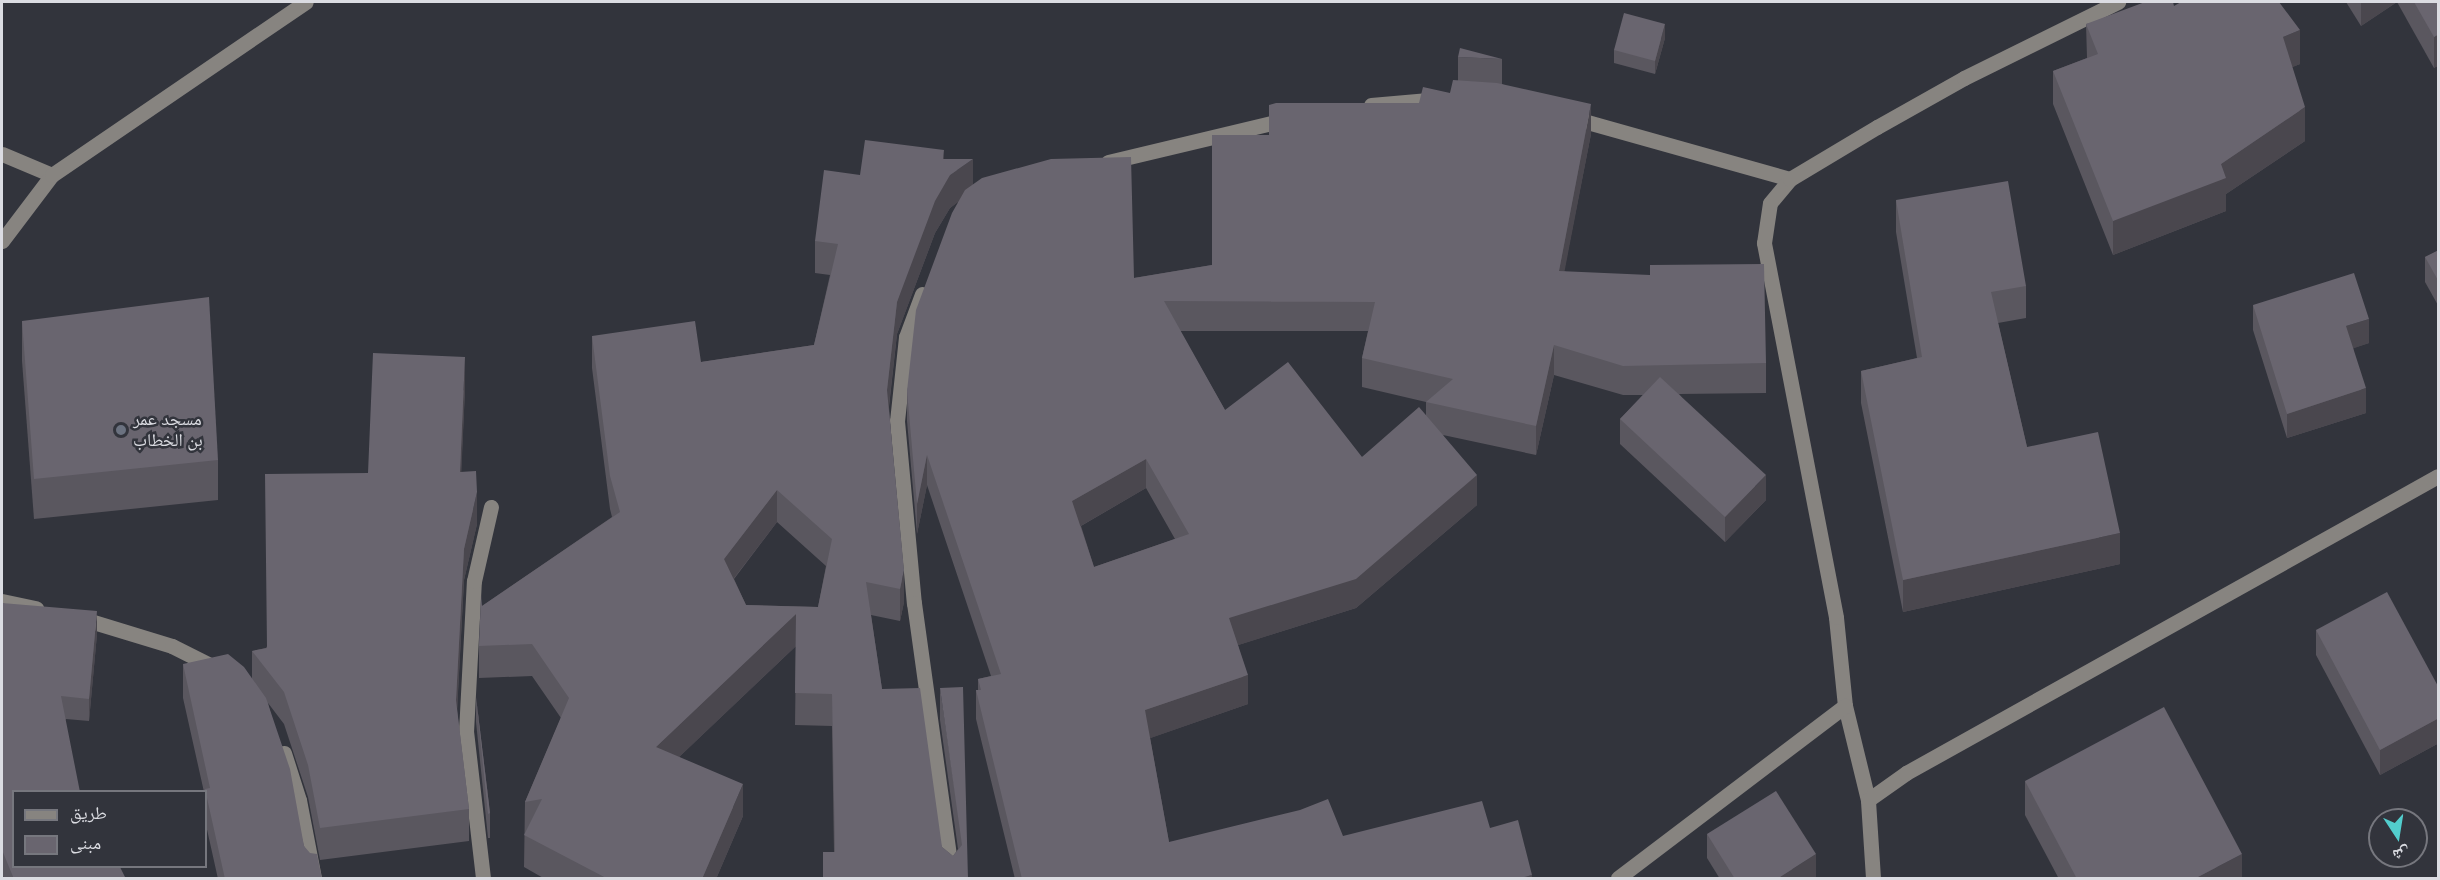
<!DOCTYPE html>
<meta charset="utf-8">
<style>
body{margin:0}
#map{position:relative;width:2440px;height:880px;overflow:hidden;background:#32343c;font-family:"Public Sans","Noto Naskh Arabic",sans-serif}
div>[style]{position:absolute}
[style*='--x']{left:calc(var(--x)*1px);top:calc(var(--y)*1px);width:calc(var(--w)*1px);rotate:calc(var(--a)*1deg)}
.minor>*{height:15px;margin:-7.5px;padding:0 7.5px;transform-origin:7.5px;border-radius:7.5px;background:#878480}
.wall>*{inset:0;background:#5a575f}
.shaded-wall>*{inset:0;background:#4a474e}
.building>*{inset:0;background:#69656f}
.dots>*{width:16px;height:16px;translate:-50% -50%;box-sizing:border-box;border:3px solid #32343c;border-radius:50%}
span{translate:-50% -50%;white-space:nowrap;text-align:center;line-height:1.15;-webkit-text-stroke:5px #32343c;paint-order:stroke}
.poi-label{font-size:18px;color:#dbdce2}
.left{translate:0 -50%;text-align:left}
.frame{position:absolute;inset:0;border:3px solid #dbdce2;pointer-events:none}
.legend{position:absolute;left:12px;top:790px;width:195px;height:78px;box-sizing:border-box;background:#32343c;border:2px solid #76777e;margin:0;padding:8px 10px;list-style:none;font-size:18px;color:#dbdce2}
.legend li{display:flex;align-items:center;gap:12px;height:30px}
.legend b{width:30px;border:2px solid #76777e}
.north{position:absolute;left:2368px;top:808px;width:60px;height:60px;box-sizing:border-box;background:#32343c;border:2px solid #76777e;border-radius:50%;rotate:168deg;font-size:16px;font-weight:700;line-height:24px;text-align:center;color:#dbdce2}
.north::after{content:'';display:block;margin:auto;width:21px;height:27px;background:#52cdcd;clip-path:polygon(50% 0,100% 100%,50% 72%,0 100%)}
</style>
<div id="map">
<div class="minor">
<i style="--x:1371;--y:105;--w:69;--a:-5"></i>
<i style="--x:1573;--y:118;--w:225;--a:15.7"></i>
<i style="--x:2;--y:154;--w:54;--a:22.8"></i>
<i style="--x:1108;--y:162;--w:186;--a:-13.4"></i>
<i style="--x:2;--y:241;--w:83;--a:-52.9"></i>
<i style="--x:52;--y:175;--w:307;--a:-34.3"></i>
<i style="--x:922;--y:294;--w:46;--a:110.4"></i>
<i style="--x:906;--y:337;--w:84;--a:96.1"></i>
<i style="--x:897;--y:421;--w:183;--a:84.7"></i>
<i style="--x:914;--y:603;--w:278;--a:82.1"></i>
<i style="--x:2;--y:601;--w:35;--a:12"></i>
<i style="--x:77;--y:617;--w:99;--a:17"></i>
<i style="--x:172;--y:646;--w:54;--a:26.6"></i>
<i style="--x:284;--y:753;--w:49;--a:72.3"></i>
<i style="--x:299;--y:800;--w:79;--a:79.1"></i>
<i style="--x:1868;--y:800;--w:97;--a:-103.7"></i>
<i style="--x:1845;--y:706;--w:89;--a:-95.8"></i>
<i style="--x:1836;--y:617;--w:381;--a:-100.9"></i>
<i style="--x:1764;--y:243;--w:40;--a:-81.5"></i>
<i style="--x:1770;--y:203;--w:31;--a:-50"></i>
<i style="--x:1790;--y:179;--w:101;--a:-30.9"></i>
<i style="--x:1877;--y:127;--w:100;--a:-29.4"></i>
<i style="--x:1964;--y:78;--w:172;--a:-26.3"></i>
<i style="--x:483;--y:878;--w:147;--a:-96.6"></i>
<i style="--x:466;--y:732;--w:151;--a:-87"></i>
<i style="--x:474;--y:581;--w:76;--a:-77.1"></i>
<i style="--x:1618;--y:878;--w:285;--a:-37.2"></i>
<i style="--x:1873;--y:878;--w:78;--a:-93.7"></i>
<i style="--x:1868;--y:800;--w:47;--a:-35.4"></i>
<i style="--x:1906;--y:773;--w:609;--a:-29.17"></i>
</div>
<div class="wall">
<i style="clip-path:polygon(2346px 2px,2397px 2px,2361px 26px)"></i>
<i style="clip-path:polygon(2397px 2px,2439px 2px,2439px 65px,2434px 68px)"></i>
<i style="clip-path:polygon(2174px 6px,2300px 64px,2292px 67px,2305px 141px,2226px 194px,2226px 211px,2113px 255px,2053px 104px,2053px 71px,2087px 58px,2086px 24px)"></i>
<i style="clip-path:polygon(1665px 38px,1655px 74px,1614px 63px,1614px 50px)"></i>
<i style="clip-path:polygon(evenodd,1458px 57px,1502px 59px,1502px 84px,1591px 134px,1564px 271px,1766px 363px,1766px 393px,1679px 394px,1766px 500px,1725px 542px,1620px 444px,1620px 419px,1643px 395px,1623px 395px,1554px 375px,1536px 455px,1443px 435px,1477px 505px,1356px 608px,1238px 645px,1248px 704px,1150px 738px,1169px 842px,1343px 836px,1490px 828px,1532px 879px,1015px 879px,976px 719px,976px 690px,978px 690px,978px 679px,991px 676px,927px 485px,917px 534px,907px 421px,907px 391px,959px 201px,950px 208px,935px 233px,897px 334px,889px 407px,904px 602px,900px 621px,871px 615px,882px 689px,942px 847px,953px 856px,958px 849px,940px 720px,940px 688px,968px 879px,823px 879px,823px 852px,834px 852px,832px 726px,795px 725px,796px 646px,679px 757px,743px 816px,716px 879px,545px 879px,524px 867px,525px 802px,561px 718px,532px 676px,479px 678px,479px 646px,482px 606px,612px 517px,610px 509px,592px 368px,592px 336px,701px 362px,814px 345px,830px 275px,815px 273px,815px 241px,860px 175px,944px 159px,973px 185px,1134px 278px,1212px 265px,1269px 135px,1419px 103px,1450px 93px,1458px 81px,1458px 57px,1180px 331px,1368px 331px,1362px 358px,1362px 387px,1426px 402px,1426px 415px,1362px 457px,1225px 410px,1180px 331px,1458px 57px,1146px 488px,1175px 539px,1094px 567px,1081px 526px,1146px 488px,1458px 57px,777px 522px,826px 566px,818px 607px,746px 605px,734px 579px,777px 522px)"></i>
<i style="clip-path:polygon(1896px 200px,2026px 286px,2026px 318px,1998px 323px,2027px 447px,2120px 564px,1903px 612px,1861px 403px,1861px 371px,1917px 358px,1896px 232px)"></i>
<i style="clip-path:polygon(2439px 250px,2439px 307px,2425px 282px,2425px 257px)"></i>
<i style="clip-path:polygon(2253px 305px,2369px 343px,2353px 348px,2366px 413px,2287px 438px,2253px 330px)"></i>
<i style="clip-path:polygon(22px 321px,218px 460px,218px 500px,34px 519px,22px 361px)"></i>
<i style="clip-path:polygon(465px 389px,461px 472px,477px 524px,464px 580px,457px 710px,469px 809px,469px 841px,320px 860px,308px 797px,284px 724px,268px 703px,304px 846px,322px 879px,218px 879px,206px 825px,206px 792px,204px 792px,183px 698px,183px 664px,252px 679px,252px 651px,266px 648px,368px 473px)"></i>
<i style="clip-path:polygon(2px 603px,97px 634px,89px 721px,66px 719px,14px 792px,126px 879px,4px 879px,2px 873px)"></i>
<i style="clip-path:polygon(2316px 630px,2439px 688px,2439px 743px,2380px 775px,2316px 655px)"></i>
<i style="clip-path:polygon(476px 697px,490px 813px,490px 838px,488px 838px,476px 722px)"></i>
<i style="clip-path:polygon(2025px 781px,2242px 879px,2059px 879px,2025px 815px)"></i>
<i style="clip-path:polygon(1707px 834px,1816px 879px,1720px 879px,1707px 858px)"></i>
</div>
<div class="shaded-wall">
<i style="clip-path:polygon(2361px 2px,2397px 2px,2361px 26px)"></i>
<i style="clip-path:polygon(1665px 24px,1665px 38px,1655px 74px,1655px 61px)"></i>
<i style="clip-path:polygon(2300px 30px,2300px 64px,2283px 71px,2283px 37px)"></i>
<i style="clip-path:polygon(2439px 34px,2439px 65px,2434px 68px,2434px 37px)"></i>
<i style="clip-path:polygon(1591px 104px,1591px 134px,1559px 300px,1559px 271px)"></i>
<i style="clip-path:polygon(2305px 107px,2305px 141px,2226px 194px,2226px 211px,2113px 255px,2113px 221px,2221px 164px)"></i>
<i style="clip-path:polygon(944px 150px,944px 182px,950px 175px,973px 159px,973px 191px,950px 208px,935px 233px,897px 334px,887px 422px,887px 390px,897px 302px,943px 159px)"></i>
<i style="clip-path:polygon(2369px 319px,2369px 343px,2346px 351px,2346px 326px)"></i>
<i style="clip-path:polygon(1554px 345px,1554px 375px,1536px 455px,1536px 426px)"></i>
<i style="clip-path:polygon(465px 357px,465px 389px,460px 504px,460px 472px)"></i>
<i style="clip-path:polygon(2366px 388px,2366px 413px,2287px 438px,2287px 414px)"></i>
<i style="clip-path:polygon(927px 455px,927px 485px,917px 534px,917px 504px)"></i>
<i style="clip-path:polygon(1146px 459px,1146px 488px,1072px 531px,1072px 501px)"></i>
<i style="clip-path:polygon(1477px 475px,1477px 505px,1356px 608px,1229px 648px,1229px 618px)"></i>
<i style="clip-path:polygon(1766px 475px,1766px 500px,1725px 542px,1725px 517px)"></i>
<i style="clip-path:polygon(777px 490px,777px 522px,724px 591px,724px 559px)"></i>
<i style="clip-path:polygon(477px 492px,477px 524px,464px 580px,456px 732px,456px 700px,464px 549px)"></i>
<i style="clip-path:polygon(2120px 533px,2120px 564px,1903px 612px,1903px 580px)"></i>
<i style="clip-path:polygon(904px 570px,904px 602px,900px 621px,900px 589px)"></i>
<i style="clip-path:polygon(97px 611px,97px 634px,89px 721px,89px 699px)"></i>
<i style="clip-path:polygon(796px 614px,796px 646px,656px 779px,656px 747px)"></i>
<i style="clip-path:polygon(1248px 675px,1248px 704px,1145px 740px,1145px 710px)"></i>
<i style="clip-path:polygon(2439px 718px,2439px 743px,2380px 775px,2380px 750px)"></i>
<i style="clip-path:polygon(743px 784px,743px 816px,716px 879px,702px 879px)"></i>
<i style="clip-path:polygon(1816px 854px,1816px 879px,1777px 879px)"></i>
<i style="clip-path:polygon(2242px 854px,2242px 879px,2194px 879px)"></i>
<i style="clip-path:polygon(1532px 875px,1532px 879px,1516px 879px)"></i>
</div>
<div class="building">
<i style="clip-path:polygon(2145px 2px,2173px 2px,2174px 6px,2181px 2px,2279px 2px,2300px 30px,2283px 37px,2305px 107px,2221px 164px,2226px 178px,2113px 221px,2053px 71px,2098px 54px,2086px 24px)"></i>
<i style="clip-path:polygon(2414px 2px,2439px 2px,2439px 34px,2434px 37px)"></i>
<i style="clip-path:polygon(1624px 13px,1665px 24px,1655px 61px,1614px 50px)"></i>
<i style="clip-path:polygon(1460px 48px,1502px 59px,1458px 57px)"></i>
<i style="clip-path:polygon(evenodd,1453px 80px,1497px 83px,1591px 104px,1559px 271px,1650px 275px,1650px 265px,1764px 264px,1766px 363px,1623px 366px,1554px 345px,1536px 426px,1426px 402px,1453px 379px,1362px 358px,1375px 302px,1164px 301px,1225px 410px,1288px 362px,1362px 457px,1419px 407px,1477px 475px,1356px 579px,1229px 618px,1248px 675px,1145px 710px,1169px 842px,1300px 810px,1328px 799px,1343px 836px,1482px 801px,1490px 828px,1518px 820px,1532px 875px,1516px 879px,1022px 879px,976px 690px,981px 690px,978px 679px,1001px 674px,927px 455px,917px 504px,907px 391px,916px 310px,952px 213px,965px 190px,982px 178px,1051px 159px,1131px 157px,1134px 278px,1212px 265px,1212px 135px,1269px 135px,1269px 105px,1276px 103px,1419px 103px,1423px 87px,1450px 93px,1453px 80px,1146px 459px,1189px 534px,1094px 567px,1072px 501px,1146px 459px)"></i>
<i style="clip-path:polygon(evenodd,865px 140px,944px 150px,943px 159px,973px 159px,950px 175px,935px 201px,897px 302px,887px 390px,904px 570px,900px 589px,866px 582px,882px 689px,920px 688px,942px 847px,953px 856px,962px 845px,940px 688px,963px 687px,968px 879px,823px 879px,823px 852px,835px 852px,832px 694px,795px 693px,796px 614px,656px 747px,743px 784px,702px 879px,608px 879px,524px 835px,542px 799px,525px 802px,569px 698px,532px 644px,479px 646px,481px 595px,482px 606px,620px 512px,610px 476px,592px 336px,695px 321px,701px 362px,814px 345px,838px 244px,815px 241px,824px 170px,860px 175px,865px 140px,777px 490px,832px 539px,818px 607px,746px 605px,724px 559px,777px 490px)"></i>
<i style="clip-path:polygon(2008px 181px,2026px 286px,1991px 292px,2027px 447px,2098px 432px,2120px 533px,1903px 580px,1861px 371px,1922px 357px,1896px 200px)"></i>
<i style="clip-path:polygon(2439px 250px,2439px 282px,2425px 257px)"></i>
<i style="clip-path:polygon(2354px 273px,2369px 319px,2346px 326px,2366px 388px,2287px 414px,2253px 305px)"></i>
<i style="clip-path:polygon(209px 297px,218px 460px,34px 479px,22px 321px)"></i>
<i style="clip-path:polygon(373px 353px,465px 357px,460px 472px,476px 471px,477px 492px,464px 549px,456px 700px,469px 809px,320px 828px,308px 765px,284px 692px,252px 651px,267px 648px,265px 474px,368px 473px)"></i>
<i style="clip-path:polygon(1660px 377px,1766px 475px,1725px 517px,1620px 419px)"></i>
<i style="clip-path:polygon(2387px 592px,2439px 688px,2439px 718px,2380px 750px,2316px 630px)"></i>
<i style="clip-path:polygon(2px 603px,97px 611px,89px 699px,61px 696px,80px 792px,14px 792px,14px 867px,120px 867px,126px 879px,14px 879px,2px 850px)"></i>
<i style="clip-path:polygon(228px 654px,244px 667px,266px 698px,290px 769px,304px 846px,310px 853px,317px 854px,322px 879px,225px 879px,205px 789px,210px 788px,183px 664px)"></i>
<i style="clip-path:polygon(476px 697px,490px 813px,488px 814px)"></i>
<i style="clip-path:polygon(2164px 707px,2242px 854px,2194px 879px,2077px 879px,2025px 781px)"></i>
<i style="clip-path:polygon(1776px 791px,1816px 854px,1777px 879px,1735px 879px,1707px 834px)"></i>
</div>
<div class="dots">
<i style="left:121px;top:430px;background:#6b7280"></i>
</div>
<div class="poi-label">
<span class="left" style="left:133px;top:430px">مسجد عمر<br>بن الخطاب</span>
</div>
<div class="frame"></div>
<ul class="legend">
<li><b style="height:8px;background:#878480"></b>طريق</li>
<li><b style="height:16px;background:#69656f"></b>مبنى</li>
</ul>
<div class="north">ش</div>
</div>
